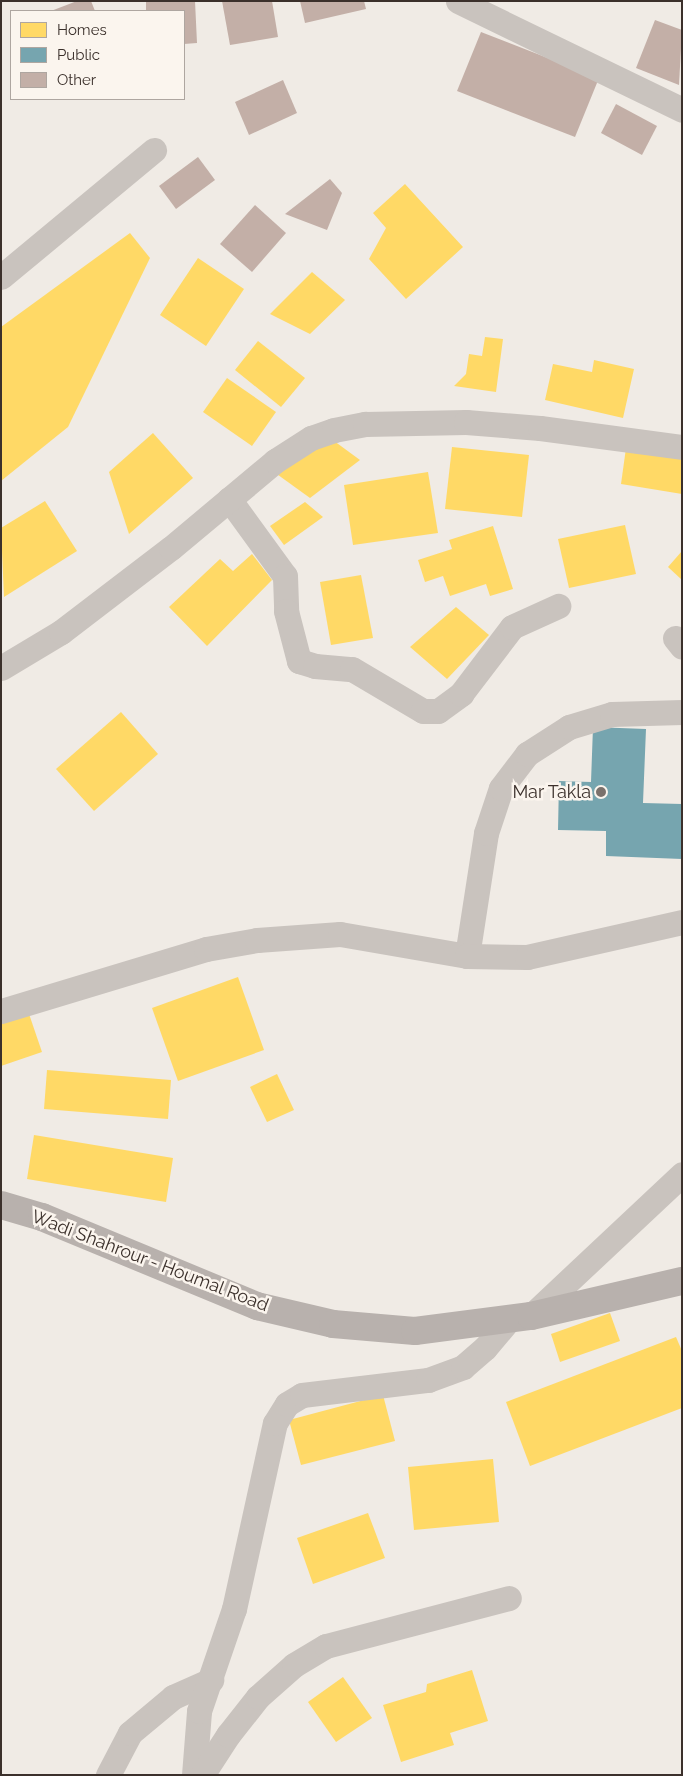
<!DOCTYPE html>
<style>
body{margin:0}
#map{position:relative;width:683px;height:1776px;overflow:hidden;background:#f0ebe5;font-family:Raleway,sans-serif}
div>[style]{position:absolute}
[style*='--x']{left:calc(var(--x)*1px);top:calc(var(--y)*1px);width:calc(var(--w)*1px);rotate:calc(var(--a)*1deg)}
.homes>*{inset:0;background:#ffd966}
.public>*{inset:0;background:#76a5af}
.building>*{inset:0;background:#c3afa7}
.minor>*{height:25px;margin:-12.5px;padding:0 12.5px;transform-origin:12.5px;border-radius:12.5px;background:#c9c3be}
.major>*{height:28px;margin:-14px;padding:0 14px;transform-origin:14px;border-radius:14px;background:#b8b1ad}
.dots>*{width:14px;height:14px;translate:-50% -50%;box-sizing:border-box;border:2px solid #fbf5ee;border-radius:50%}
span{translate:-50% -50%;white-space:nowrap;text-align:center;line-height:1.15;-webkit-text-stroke:5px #fbf5ee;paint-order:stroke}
.poi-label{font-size:18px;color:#3b302b}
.right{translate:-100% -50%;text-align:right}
.street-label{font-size:18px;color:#3b302b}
.frame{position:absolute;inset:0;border:2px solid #3b302b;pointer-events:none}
.legend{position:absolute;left:10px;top:10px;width:175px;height:90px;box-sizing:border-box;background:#fbf5ee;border:1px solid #aea6a0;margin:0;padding:6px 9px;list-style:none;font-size:15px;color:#3b302b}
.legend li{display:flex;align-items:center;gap:10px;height:25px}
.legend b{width:25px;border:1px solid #aea6a0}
</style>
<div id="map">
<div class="homes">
<i style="clip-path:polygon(405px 184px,463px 247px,406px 299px,369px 259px,386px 228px,373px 213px)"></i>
<i style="clip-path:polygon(130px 233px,150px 258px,68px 427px,1px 481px,1px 327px)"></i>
<i style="clip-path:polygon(198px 258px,244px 289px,206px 346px,160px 315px)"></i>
<i style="clip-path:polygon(312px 272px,345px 300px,310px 334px,270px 314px)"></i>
<i style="clip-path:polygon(485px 337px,503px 339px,496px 392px,454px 386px,466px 374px,469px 354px,482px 356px)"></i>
<i style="clip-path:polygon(258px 341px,305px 378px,281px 407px,235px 370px)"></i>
<i style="clip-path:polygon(594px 360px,634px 369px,623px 418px,545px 400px,553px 364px,592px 372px)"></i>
<i style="clip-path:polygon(227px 378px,276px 412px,252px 446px,203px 412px)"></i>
<i style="clip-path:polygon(153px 433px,193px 478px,129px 534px,109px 472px)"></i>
<i style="clip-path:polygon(330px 438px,360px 460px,310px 498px,274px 472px)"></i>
<i style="clip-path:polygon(452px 447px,529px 455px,522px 517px,445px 509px)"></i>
<i style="clip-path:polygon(626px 448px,682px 459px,682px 494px,621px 484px)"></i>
<i style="clip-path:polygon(428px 472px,438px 533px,353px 545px,344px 485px)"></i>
<i style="clip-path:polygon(45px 501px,77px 551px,4px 597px,1px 528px)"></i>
<i style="clip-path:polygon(305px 502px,323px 517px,284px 545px,270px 526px)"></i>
<i style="clip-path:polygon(625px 525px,636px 574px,569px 588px,558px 539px)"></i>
<i style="clip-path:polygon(493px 526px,513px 589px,490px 596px,486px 584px,450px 596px,443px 576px,425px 582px,418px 560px,452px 549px,449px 540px)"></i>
<i style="clip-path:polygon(682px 551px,682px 580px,668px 567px)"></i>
<i style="clip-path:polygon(252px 554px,272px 580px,207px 646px,169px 607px,220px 559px,233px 571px)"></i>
<i style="clip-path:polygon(361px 575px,373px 638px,331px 645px,320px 582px)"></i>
<i style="clip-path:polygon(456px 607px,489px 635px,447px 679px,410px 647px)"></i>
<i style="clip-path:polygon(121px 712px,158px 754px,94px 811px,56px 769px)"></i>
<i style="clip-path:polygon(238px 977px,264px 1050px,178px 1081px,152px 1008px)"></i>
<i style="clip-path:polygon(28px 1011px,42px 1052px,1px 1066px,1px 1020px)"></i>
<i style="clip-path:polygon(47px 1070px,171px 1080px,168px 1119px,44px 1109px)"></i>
<i style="clip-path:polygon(277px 1074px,294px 1110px,267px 1122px,250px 1087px)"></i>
<i style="clip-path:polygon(34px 1135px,173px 1158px,166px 1202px,27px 1179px)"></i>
<i style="clip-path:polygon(610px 1313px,620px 1341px,560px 1362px,551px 1334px)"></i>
<i style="clip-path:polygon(676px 1337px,682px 1351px,682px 1408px,530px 1466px,506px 1402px)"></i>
<i style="clip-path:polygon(383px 1395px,395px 1441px,301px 1465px,289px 1420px)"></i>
<i style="clip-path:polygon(493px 1459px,499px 1522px,414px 1530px,408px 1467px)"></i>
<i style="clip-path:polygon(368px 1513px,385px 1558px,313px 1584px,297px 1538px)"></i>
<i style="clip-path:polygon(472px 1670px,488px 1721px,450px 1733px,454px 1745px,401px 1762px,383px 1705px,426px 1692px,427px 1684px)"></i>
<i style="clip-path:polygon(343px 1677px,372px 1718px,336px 1742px,308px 1702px)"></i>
</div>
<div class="public">
<i style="clip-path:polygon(593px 727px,646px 729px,643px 803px,682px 804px,682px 859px,606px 856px,606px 831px,558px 830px,559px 781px,591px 782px)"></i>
</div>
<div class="building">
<i style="clip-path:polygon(77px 1px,91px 1px,95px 11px,51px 11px)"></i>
<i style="clip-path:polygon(146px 1px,195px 1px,197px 43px,184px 44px,184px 11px,146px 11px)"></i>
<i style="clip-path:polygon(222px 1px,272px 1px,278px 37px,230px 45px)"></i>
<i style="clip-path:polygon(300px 1px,364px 1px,366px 9px,305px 23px)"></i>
<i style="clip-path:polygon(655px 20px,682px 30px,679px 85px,636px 68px)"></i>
<i style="clip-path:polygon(481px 32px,599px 78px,575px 137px,457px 91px)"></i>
<i style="clip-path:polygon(283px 80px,297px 113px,249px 135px,235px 102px)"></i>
<i style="clip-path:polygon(616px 104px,657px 126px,642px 155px,601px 133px)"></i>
<i style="clip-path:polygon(198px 157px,215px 180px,176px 209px,159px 186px)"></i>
<i style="clip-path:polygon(330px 179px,342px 193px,327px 230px,285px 214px)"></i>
<i style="clip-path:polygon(255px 205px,286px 233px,252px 272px,220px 244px)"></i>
</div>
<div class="minor">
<i style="--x:458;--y:1;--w:249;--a:25.9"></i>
<i style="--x:1;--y:277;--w:199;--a:-39.7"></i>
<i style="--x:229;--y:499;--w:95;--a:54"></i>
<i style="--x:285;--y:576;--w:35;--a:88"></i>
<i style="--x:286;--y:611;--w:52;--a:75.4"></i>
<i style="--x:299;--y:661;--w:17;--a:17"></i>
<i style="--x:315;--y:666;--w:37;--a:5"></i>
<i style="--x:352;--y:669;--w:82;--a:30.6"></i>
<i style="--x:423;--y:711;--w:15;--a:0"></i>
<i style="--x:438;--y:711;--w:29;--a:-36"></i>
<i style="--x:461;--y:694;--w:84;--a:-52.7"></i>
<i style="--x:512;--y:627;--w:51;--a:-24.5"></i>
<i style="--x:675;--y:638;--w:11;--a:52"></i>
<i style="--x:1;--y:668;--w:70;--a:-31"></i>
<i style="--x:61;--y:632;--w:138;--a:-37.4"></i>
<i style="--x:171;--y:548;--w:136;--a:-39.9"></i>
<i style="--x:275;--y:461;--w:43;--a:-32.6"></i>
<i style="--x:311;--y:438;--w:24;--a:-19"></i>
<i style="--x:334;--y:430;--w:32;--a:-11"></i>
<i style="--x:365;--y:424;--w:101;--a:-1.1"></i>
<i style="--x:466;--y:422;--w:74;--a:4.6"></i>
<i style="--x:540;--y:428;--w:143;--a:7.6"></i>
<i style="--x:467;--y:956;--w:124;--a:-81.2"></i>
<i style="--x:486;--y:833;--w:47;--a:-71.6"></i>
<i style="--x:501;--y:788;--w:43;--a:-52.6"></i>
<i style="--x:527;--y:754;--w:50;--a:-32.7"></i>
<i style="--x:569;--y:727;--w:45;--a:-16.8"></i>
<i style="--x:612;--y:714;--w:70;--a:-1.6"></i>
<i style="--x:1;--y:1011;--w:214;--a:-16.8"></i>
<i style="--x:206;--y:949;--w:52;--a:-10"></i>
<i style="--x:257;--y:940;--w:83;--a:-4.1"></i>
<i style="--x:340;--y:934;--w:129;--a:9.8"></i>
<i style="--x:467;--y:956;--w:60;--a:1"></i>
<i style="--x:527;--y:957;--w:159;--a:-12.7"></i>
<i style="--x:531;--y:1316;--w:207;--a:-43.2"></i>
<i style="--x:108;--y:1775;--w:47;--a:-62.4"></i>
<i style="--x:130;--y:1733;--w:56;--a:-39.9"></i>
<i style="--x:173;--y:1697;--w:42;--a:-24.1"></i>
<i style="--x:194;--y:1775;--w:64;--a:-85.5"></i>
<i style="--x:199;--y:1711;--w:108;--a:-71.1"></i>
<i style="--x:234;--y:1609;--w:190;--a:-77.6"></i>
<i style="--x:275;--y:1423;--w:22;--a:-58"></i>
<i style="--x:287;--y:1404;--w:17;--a:-31"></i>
<i style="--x:302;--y:1395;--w:127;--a:-6.8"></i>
<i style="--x:428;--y:1380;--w:37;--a:-20"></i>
<i style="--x:463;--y:1367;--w:29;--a:-41"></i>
<i style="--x:485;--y:1348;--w:38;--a:-50"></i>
<i style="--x:202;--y:1775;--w:48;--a:-57"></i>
<i style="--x:228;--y:1735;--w:48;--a:-51.7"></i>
<i style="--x:258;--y:1697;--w:48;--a:-41.6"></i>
<i style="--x:294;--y:1665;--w:37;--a:-31"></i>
<i style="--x:326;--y:1646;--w:189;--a:-14.7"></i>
</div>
<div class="major">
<i style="--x:1;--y:1205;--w:43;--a:16.3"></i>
<i style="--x:42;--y:1217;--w:233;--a:22.5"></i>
<i style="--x:257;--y:1306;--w:78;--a:13.3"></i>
<i style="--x:333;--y:1324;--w:82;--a:4.9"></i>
<i style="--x:415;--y:1331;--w:117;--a:-7.4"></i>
<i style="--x:531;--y:1316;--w:155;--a:-13.1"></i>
</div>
<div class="dots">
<i style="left:601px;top:792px;background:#7a716c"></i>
</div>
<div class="poi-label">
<span class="right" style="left:591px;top:792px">Mar Takla</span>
</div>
<div class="street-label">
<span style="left:150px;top:1261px;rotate:21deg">Wadi Shahrour - Houmal Road</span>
</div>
<div class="frame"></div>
<ul class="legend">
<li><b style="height:14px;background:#ffd966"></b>Homes</li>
<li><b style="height:14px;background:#76a5af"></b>Public</li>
<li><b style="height:14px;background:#c3afa7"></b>Other</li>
</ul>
</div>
